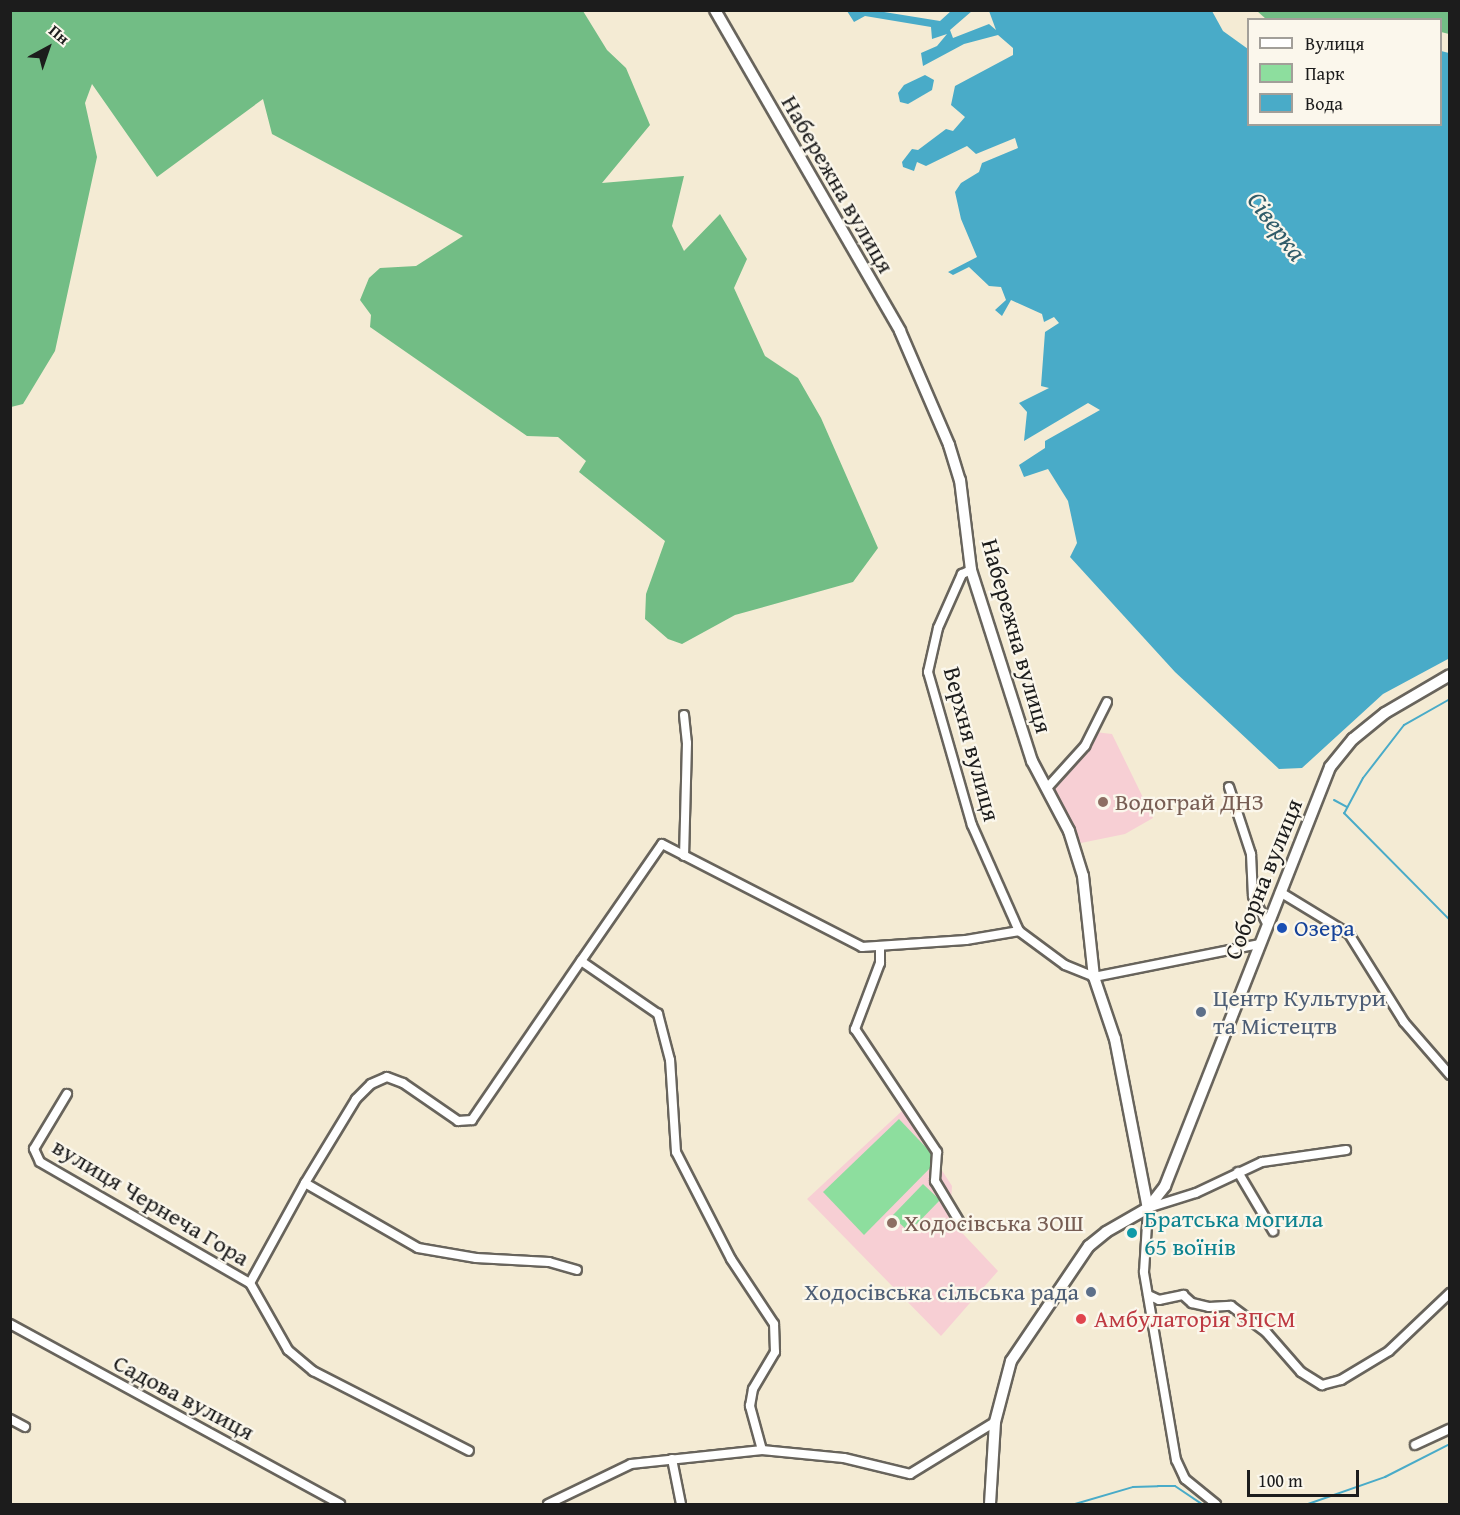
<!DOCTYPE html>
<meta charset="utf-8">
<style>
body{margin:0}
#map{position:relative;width:1460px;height:1515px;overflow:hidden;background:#f4ebd4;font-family:"Gentium Book Plus",serif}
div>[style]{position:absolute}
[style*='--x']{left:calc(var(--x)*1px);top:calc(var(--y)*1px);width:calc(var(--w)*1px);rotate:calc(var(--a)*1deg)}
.built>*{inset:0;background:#f7cfd4}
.green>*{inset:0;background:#8dde9e}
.forest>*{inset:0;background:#72bd85}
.water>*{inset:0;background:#49abc8}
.stream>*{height:2px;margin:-1px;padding:0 1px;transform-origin:1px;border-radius:1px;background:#49abc8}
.roads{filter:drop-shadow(2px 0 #68645c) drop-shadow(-2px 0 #68645c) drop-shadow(0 2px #68645c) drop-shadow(0 -2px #68645c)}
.street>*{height:8px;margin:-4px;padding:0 4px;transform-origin:4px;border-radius:4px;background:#fff}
.secondary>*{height:10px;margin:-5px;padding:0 5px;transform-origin:5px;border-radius:5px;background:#fff}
.dots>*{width:16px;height:16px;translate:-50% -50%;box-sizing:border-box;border:3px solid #fbf7ec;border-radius:50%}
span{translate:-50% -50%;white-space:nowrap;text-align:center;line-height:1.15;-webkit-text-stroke:4.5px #fbf7ec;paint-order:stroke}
.street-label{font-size:24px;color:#1c1c1c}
.education-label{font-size:24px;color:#785e54}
.left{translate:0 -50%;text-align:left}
.transit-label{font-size:24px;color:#164399}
.service-label{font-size:24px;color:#4e5e75}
.right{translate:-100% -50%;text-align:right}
.culture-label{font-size:24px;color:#0d838f}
.health-label{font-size:24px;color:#be3a42}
.water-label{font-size:26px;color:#305c69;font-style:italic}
.frame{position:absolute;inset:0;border:12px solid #1c1c1c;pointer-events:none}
.legend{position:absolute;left:1247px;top:18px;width:195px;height:108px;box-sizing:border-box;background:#fbf7ec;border:2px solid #a29f99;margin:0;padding:8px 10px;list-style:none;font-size:18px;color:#1c1c1c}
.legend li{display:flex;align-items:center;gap:12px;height:30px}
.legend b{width:30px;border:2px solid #a29f99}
.north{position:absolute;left:18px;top:18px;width:60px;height:60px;-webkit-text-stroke:4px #fbf7ec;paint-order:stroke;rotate:40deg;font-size:16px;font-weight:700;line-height:24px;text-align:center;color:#1c1c1c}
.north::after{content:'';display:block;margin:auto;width:21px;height:27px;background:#1c1c1c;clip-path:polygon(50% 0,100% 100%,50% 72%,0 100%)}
.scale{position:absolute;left:1247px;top:1470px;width:112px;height:27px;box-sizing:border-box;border:3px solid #1c1c1c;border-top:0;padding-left:8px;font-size:18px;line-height:21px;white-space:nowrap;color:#1c1c1c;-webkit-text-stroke:4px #fbf7ec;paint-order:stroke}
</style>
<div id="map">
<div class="built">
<i style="clip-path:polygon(1095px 732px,1112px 734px,1153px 818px,1125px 834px,1081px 843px,1052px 786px,1086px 755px)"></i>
<i style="clip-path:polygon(903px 1110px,952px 1186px,950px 1220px,998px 1271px,941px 1336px,807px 1199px)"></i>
</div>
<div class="green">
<i style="clip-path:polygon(899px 1119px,938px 1160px,864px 1235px,823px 1192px)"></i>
<i style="clip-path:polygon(923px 1184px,940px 1200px,909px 1232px,892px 1216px)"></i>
</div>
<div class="forest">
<i style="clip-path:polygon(11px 10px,583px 11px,607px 50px,626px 68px,650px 125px,602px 183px,684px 176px,672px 226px,684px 251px,720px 214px,747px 259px,734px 288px,765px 356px,798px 378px,821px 418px,878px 548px,853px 582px,735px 615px,682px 644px,668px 639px,645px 619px,646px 594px,665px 541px,579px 472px,586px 461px,558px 437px,527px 436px,370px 327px,371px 315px,360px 300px,369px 278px,380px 268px,416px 266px,463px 236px,272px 134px,263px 99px,157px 177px,92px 84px,85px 103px,97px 157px,55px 351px,23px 404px,11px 407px)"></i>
<i style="clip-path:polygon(1257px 11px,1449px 11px,1449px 34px,1441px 32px,1440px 20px,1266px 19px)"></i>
</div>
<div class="water">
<i style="clip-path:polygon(847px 11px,878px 11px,940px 21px,951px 11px,972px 11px,950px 30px,953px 38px,989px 24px,996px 30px,989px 11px,1212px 11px,1223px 31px,1248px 49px,1248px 124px,1440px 124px,1441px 51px,1449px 53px,1448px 659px,1383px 694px,1302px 768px,1279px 769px,1175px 672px,1070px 557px,1077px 543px,1068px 501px,1048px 469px,1024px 477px,1019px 465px,1045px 448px,1045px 441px,1100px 410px,1088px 403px,1024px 441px,1027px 412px,1019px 403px,1049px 388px,1041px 386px,1045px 332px,1059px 323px,1054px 317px,1044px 322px,1042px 314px,1011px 300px,1002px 316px,995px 310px,1006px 300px,1001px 287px,989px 286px,969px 267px,953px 275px,948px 272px,977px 257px,961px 219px,955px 192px,961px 183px,979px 172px,982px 163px,1018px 148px,1015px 138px,976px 154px,967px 146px,926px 166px,917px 162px,914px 171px,903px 167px,902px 162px,912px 149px,918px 150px,946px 129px,953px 131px,965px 117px,951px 105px,955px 86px,1013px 55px,1013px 48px,998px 35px,964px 44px,923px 66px,921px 53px,937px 46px,947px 34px,932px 39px,931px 27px,865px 16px,854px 22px)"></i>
<i style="clip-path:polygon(925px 75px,934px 80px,932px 90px,908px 104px,900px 102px,898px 93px,904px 85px)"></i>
</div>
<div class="stream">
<i style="--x:1450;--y:699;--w:53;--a:150.5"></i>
<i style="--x:1404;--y:725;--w:67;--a:127.7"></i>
<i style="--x:1363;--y:778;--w:40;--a:118"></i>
<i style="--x:1344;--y:813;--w:151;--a:45.3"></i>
<i style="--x:1334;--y:800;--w:15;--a:28"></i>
<i style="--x:1075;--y:1504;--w:60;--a:-16.3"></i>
<i style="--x:1133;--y:1487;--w:25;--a:-2"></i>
<i style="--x:1158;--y:1486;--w:17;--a:0"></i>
<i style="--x:1175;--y:1486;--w:32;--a:34"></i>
<i style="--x:1308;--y:1504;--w:82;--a:-19.3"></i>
<i style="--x:1385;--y:1477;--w:73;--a:-26.9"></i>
</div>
<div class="roads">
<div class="street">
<i style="--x:971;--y:570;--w:10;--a:156"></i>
<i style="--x:962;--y:574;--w:59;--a:114"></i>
<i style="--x:938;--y:628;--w:45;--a:102.8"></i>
<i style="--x:928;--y:672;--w:159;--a:74"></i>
<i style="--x:972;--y:825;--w:116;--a:66.1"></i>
<i style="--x:684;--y:715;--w:28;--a:84"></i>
<i style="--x:687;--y:743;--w:113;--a:91.5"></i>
<i style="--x:1229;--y:787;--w:71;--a:71.8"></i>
<i style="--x:1251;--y:854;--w:42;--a:87.3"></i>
<i style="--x:1253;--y:896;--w:30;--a:63"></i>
<i style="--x:1047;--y:788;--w:57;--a:-47.9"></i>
<i style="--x:1085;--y:746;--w:49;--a:-63.4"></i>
<i style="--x:1280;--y:892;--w:81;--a:31.3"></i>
<i style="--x:1349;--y:934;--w:104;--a:58"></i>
<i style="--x:1404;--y:1022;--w:70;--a:49"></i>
<i style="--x:880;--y:948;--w:15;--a:90"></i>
<i style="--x:880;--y:963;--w:71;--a:110.7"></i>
<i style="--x:855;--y:1029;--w:148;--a:56.3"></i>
<i style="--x:937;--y:1152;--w:29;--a:94"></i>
<i style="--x:935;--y:1181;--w:47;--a:59"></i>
<i style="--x:67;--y:1094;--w:64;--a:121"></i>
<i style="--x:34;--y:1149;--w:14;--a:65"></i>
<i style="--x:40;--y:1162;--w:242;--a:30"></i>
<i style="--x:250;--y:1283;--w:77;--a:60.4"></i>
<i style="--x:288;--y:1350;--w:33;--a:40"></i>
<i style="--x:313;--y:1371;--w:175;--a:27.1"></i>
<i style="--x:1238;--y:1172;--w:69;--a:59.3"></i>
<i style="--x:305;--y:1183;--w:130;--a:29.9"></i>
<i style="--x:418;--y:1248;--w:59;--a:9.8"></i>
<i style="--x:476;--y:1258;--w:73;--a:3.1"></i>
<i style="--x:549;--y:1262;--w:29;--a:16"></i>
<i style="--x:250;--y:1283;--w:114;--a:-61.2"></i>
<i style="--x:305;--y:1183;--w:98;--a:-58.7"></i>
<i style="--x:356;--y:1099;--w:21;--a:-45"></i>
<i style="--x:371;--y:1084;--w:17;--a:-24"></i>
<i style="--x:387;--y:1077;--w:17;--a:21"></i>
<i style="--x:403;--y:1083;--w:67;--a:34.6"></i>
<i style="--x:458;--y:1121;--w:14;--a:-4"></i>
<i style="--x:472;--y:1120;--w:193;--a:-55.6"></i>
<i style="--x:1148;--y:1295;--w:12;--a:24"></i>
<i style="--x:1159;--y:1300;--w:25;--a:-12"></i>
<i style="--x:1183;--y:1295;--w:12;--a:42"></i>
<i style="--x:1192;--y:1303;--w:17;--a:13"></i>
<i style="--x:1209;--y:1307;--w:22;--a:-3"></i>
<i style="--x:1231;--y:1306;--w:44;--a:36.6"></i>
<i style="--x:1266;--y:1332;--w:53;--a:48.8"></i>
<i style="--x:1301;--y:1372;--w:25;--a:32"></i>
<i style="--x:1322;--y:1385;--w:20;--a:-15"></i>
<i style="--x:1341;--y:1380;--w:56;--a:-31.1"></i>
<i style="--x:1389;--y:1351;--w:84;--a:-43.6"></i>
<i style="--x:10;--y:1324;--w:376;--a:28.6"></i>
<i style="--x:10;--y:1419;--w:17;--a:28"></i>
<i style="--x:1415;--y:1445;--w:38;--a:-25"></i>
<i style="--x:762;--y:1450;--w:46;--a:-105.3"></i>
<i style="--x:750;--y:1406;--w:17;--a:-80"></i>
<i style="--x:753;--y:1389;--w:43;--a:-59.3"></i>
<i style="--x:775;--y:1352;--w:28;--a:-92"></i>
<i style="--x:774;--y:1324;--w:78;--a:-123.5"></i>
<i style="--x:731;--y:1259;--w:120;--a:-117.2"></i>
<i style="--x:676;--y:1152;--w:92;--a:-93.7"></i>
<i style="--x:670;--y:1060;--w:48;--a:-104.6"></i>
<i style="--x:658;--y:1014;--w:93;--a:-145.5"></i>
<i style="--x:581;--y:961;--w:142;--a:-55.3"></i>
<i style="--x:662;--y:844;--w:225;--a:27.2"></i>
<i style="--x:862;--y:947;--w:104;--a:-3.9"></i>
<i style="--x:966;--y:940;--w:54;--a:-9.6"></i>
<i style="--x:1019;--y:931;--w:57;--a:36.5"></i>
<i style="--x:1065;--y:965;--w:31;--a:22"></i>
<i style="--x:1094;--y:977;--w:168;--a:-11.3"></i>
<i style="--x:672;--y:1459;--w:46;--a:78.7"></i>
<i style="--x:548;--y:1504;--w:92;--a:-25.7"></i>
<i style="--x:631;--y:1464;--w:132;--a:-6.1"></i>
<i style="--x:762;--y:1450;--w:82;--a:5.6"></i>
<i style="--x:844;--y:1458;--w:68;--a:13.6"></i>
<i style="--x:910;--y:1474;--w:100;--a:-31.5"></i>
<i style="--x:1216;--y:1504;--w:40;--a:-141"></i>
<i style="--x:1185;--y:1479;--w:21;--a:-115"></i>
<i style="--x:1176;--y:1460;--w:191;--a:-99.7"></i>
<i style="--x:1144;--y:1272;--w:64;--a:-86.4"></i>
<i style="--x:1148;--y:1208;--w:50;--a:-17.4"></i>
<i style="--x:1196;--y:1193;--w:73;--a:-25.2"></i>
<i style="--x:1262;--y:1162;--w:85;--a:-8.1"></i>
</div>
<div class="secondary">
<i style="--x:715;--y:10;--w:370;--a:60"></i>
<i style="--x:900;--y:331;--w:124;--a:66.7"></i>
<i style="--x:949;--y:445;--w:37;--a:73"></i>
<i style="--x:960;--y:480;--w:91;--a:83"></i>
<i style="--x:971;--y:570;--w:201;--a:72.3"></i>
<i style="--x:1032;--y:761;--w:79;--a:62.1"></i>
<i style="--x:1069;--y:831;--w:47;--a:72.7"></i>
<i style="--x:1083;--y:876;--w:102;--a:83.8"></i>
<i style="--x:1094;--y:977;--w:65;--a:71.3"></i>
<i style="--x:1115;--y:1039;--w:172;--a:79"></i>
<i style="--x:990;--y:1504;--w:82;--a:-86.5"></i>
<i style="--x:995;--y:1422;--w:63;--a:-75.3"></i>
<i style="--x:1011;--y:1361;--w:139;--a:-55.9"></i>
<i style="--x:1089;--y:1246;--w:22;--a:-39"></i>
<i style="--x:1106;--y:1232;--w:48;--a:-29.7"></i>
<i style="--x:1148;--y:1208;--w:28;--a:-52"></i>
<i style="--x:1165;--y:1186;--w:450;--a:-68.5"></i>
<i style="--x:1330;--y:767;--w:36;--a:-51"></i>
<i style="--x:1353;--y:739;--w:41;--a:-39.1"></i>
<i style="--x:1385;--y:713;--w:75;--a:-30.3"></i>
</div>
</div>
<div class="dots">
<i style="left:1103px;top:802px;background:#8d6e63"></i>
<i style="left:1282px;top:928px;background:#1a4fb4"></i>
<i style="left:1201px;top:1012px;background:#5c6f8a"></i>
<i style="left:892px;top:1223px;background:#8d6e63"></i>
<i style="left:1132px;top:1233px;background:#0f9aa8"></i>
<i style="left:1091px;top:1292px;background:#5c6f8a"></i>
<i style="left:1081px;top:1319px;background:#e0444e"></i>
</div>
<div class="street-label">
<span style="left:838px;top:184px;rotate:60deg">Набережна вулиця</span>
<span style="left:1017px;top:636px;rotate:74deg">Набережна вулиця</span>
<span style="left:972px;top:744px;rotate:75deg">Верхня вулиця</span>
<span style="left:1263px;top:879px;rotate:-68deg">Соборна вулиця</span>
<span style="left:151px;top:1202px;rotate:31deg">вулиця Чернеча Гора</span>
<span style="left:184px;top:1397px;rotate:28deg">Садова вулиця</span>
</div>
<div class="education-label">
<span class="left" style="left:1115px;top:802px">Водограй ДНЗ</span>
<span class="left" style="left:904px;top:1223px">Ходосівська ЗОШ</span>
</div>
<div class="transit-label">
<span class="left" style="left:1294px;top:928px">Озера</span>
</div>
<div class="service-label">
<span class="left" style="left:1213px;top:1012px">Центр Культури<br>та Містецтв</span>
<span class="right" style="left:1079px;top:1292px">Ходосівська сільська рада</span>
</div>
<div class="culture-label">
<span class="left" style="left:1144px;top:1233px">Братська могила<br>65 воїнів</span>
</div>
<div class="health-label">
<span class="left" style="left:1094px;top:1319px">Амбулаторія ЗПСМ</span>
</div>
<div class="water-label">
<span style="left:1277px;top:226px;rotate:53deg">Сіверка</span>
</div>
<div class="frame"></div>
<ul class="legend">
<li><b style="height:8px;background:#fff"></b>Вулиця</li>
<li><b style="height:16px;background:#8dde9e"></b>Парк</li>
<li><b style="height:16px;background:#49abc8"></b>Вода</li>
</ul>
<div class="north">Пн</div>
<div class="scale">100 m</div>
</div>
